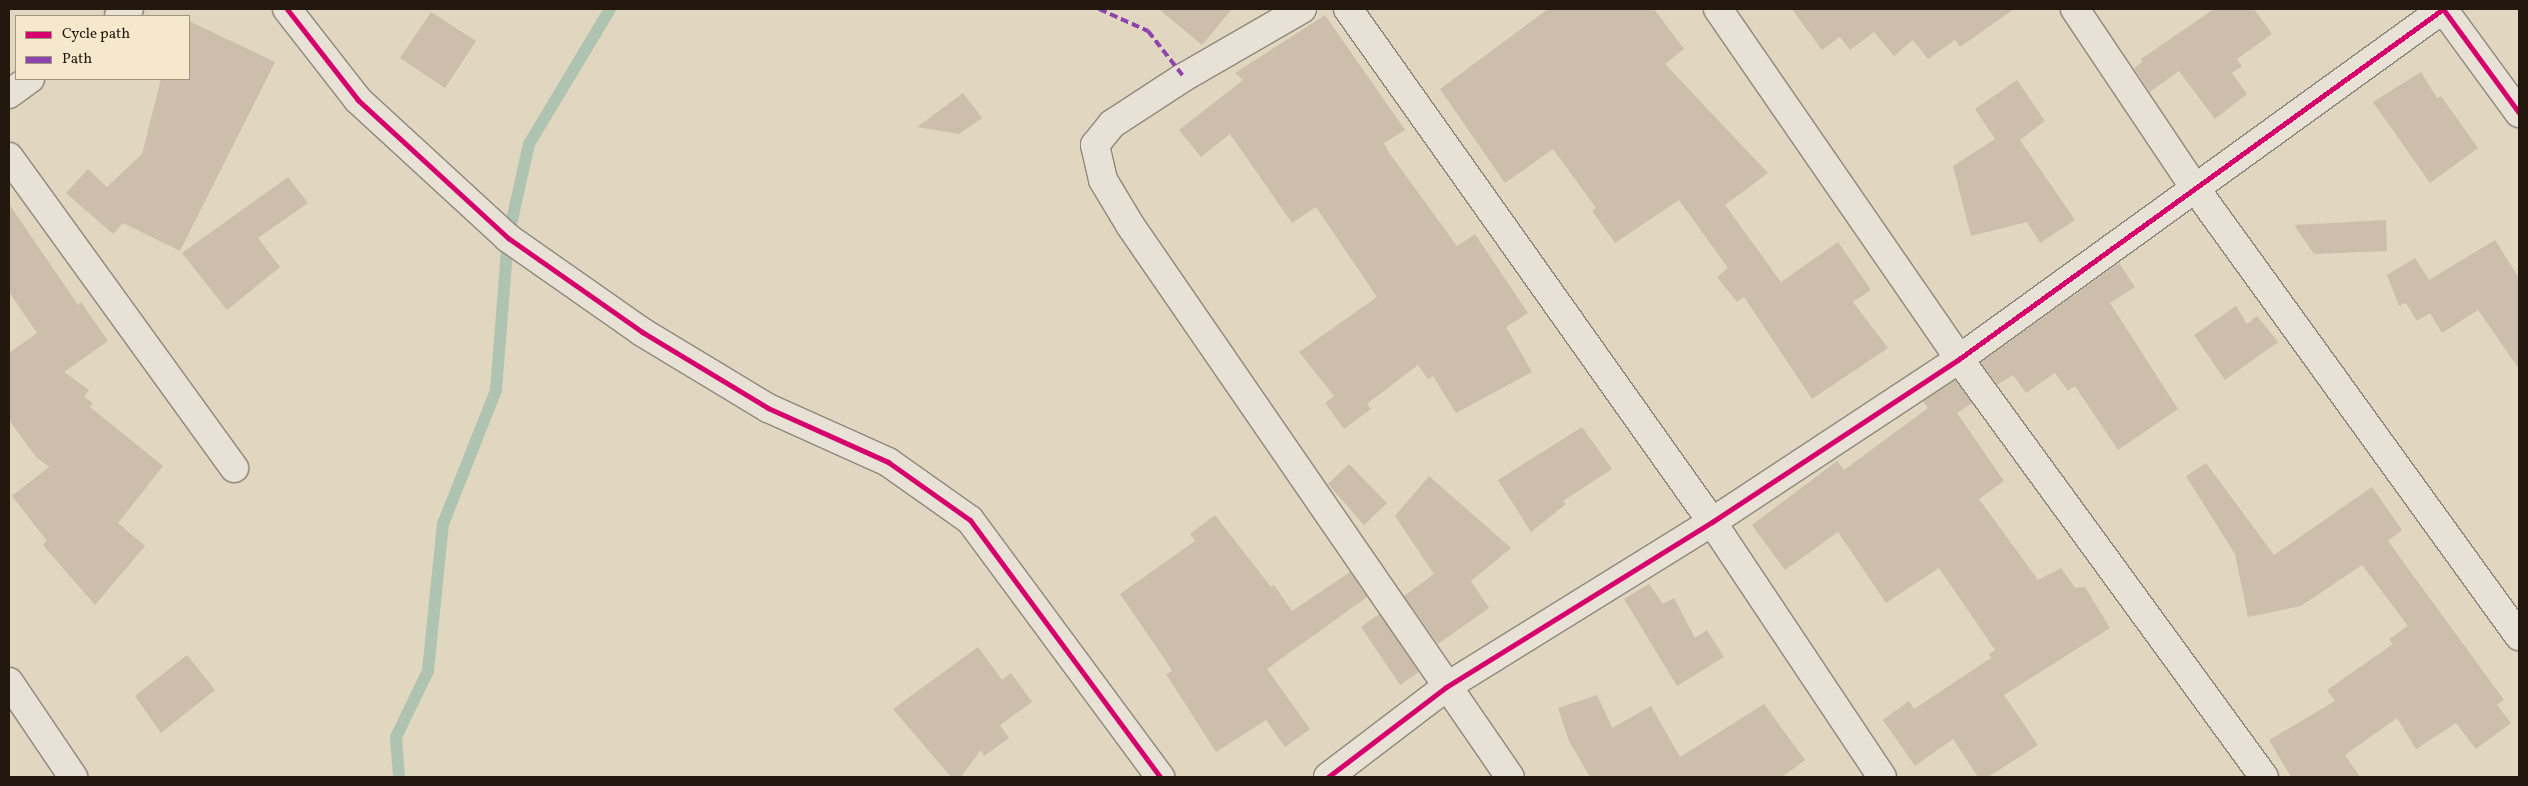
<!DOCTYPE html>
<style>
body{margin:0}
#map{position:relative;width:2528px;height:786px;overflow:hidden;background:#e1d7c0;font-family:Vollkorn,serif}
div>[style]{position:absolute}
[style*='--x']{left:calc(var(--x)*1px);top:calc(var(--y)*1px);width:calc(var(--w)*1px);rotate:calc(var(--a)*1deg)}
.stream>*{height:12px;margin:-6px;padding:0 6px;transform-origin:6px;border-radius:6px;background:#afc4b0}
.building>*{inset:0;background:#cdbdab}
.roads{filter:drop-shadow(1px 0 #8e887a) drop-shadow(-1px 0 #8e887a) drop-shadow(0 1px #8e887a) drop-shadow(0 -1px #8e887a)}
.minor>*{height:28px;margin:-14px;padding:0 14px;transform-origin:14px;border-radius:14px;background:#e7e1d6}
.quiet>*{height:4px;margin-top:-2px;transform-origin:0;background:repeating-linear-gradient(90deg,#8e44ad 0 8px,transparent 0 12px)}
.cycleway>*{height:5px;margin:-2.5px;padding:0 2.5px;transform-origin:2.5px;border-radius:2.5px;background:#d6006c}
span{translate:-50% -50%;white-space:nowrap;text-align:center;line-height:1.15;-webkit-text-stroke:5px #f5e8cd;paint-order:stroke}
.frame{position:absolute;inset:0;border:10px solid #22180d;pointer-events:none}
.legend{position:absolute;left:15px;top:15px;width:175px;height:65px;box-sizing:border-box;background:#f5e8cd;border:1px solid #a19580;margin:0;padding:6px 9px;list-style:none;font-size:15px;color:#22180d}
.legend li{display:flex;align-items:center;gap:10px;height:25px}
.legend b{width:25px;border:1px solid #a19580}
</style>
<div id="map">
<div class="stream">
<i style="--x:399;--y:777;--w:40;--a:-94.3"></i>
<i style="--x:396;--y:737;--w:73;--a:-64.1"></i>
<i style="--x:428;--y:671;--w:148;--a:-84.2"></i>
<i style="--x:443;--y:524;--w:144;--a:-68.4"></i>
<i style="--x:496;--y:390;--w:152;--a:-85.5"></i>
<i style="--x:508;--y:238;--w:96;--a:-77.4"></i>
<i style="--x:529;--y:144;--w:157;--a:-59"></i>
</div>
<div class="building">
<i style="clip-path:polygon(1159px 9px,1232px 9px,1202px 45px)"></i>
<i style="clip-path:polygon(1548px 9px,1654px 9px,1684px 49px,1665px 64px,1768px 173px,1725px 205px,1781px 282px,1838px 242px,1871px 290px,1853px 302px,1888px 348px,1812px 399px,1744px 297px,1737px 302px,1717px 277px,1728px 268px,1679px 200px,1615px 243px,1592px 211px,1596px 208px,1553px 149px,1505px 183px,1440px 89px)"></i>
<i style="clip-path:polygon(1792px 9px,2014px 9px,1960px 47px,1955px 40px,1928px 59px,1913px 40px,1894px 56px,1874px 32px,1850px 50px,1840px 37px,1822px 50px)"></i>
<i style="clip-path:polygon(2214px 9px,2254px 9px,2272px 34px,2237px 59px,2242px 66px,2232px 73px,2247px 94px,2215px 119px,2179px 71px,2150px 92px,2134px 68px,2142px 62px,2141px 59px)"></i>
<i style="clip-path:polygon(431px 12px,476px 41px,445px 88px,400px 58px)"></i>
<i style="clip-path:polygon(1325px 15px,1405px 130px,1384px 143px,1390px 154px,1457px 246px,1475px 234px,1528px 313px,1506px 327px,1532px 372px,1456px 413px,1433px 376px,1428px 379px,1418px 365px,1367px 404px,1371px 409px,1344px 429px,1325px 403px,1334px 396px,1299px 352px,1377px 297px,1316px 207px,1292px 223px,1230px 134px,1201px 157px,1179px 130px,1243px 80px,1235px 73px)"></i>
<i style="clip-path:polygon(189px 21px,275px 62px,180px 251px,123px 223px,113px 234px,66px 193px,88px 169px,107px 187px,142px 154px,161px 79px,189px 79px)"></i>
<i style="clip-path:polygon(2421px 72px,2437px 98px,2441px 96px,2478px 148px,2430px 183px,2373px 102px)"></i>
<i style="clip-path:polygon(2017px 80px,2045px 121px,2020px 140px,2075px 220px,2040px 243px,2027px 222px,1971px 236px,1953px 166px,1995px 139px,1975px 109px)"></i>
<i style="clip-path:polygon(963px 93px,982px 118px,959px 134px,917px 127px)"></i>
<i style="clip-path:polygon(288px 177px,308px 203px,258px 238px,280px 267px,227px 310px,182px 253px)"></i>
<i style="clip-path:polygon(9px 204px,78px 305px,81px 302px,108px 341px,64px 372px,89px 390px,84px 397px,93px 403px,90px 407px,163px 466px,118px 523px,145px 546px,95px 605px,43px 545px,47px 541px,12px 496px,49px 467px,36px 457px,9px 420px,9px 353px,37px 333px,9px 292px)"></i>
<i style="clip-path:polygon(2386px 220px,2387px 251px,2314px 254px,2294px 225px)"></i>
<i style="clip-path:polygon(2495px 240px,2519px 278px,2519px 369px,2478px 310px,2442px 333px,2430px 313px,2417px 321px,2406px 303px,2399px 306px,2387px 275px,2415px 258px,2429px 280px)"></i>
<i style="clip-path:polygon(2119px 263px,2135px 287px,2110px 303px,2178px 409px,2118px 450px,2075px 386px,2068px 391px,2055px 373px,2026px 393px,2013px 375px,1997px 385px,1981px 362px)"></i>
<i style="clip-path:polygon(2236px 306px,2247px 324px,2257px 316px,2278px 342px,2225px 380px,2194px 335px)"></i>
<i style="clip-path:polygon(1955px 380px,1972px 403px,1957px 413px,2004px 481px,1979px 499px,2038px 580px,2061px 568px,2075px 588px,2085px 587px,2110px 628px,2004px 695px,2038px 745px,1988px 777px,1978px 777px,1953px 739px,1915px 766px,1883px 720px,1909px 701px,1914px 709px,1991px 658px,1989px 654px,1995px 650px,1939px 568px,1886px 603px,1838px 532px,1785px 570px,1752px 525px,1837px 461px,1844px 470px,1928px 408px,1923px 401px)"></i>
<i style="clip-path:polygon(1582px 427px,1612px 469px,1563px 501px,1566px 504px,1531px 532px,1498px 480px)"></i>
<i style="clip-path:polygon(2206px 463px,2274px 555px,2372px 487px,2402px 530px,2388px 541px,2504px 700px,2497px 705px,2511px 723px,2476px 749px,2456px 723px,2416px 749px,2397px 718px,2345px 755px,2360px 777px,2291px 777px,2269px 740px,2335px 701px,2327px 690px,2393px 644px,2389px 639px,2408px 626px,2362px 565px,2301px 606px,2248px 617px,2235px 554px,2186px 476px)"></i>
<i style="clip-path:polygon(1349px 464px,1387px 503px,1364px 525px,1328px 484px)"></i>
<i style="clip-path:polygon(1429px 476px,1511px 548px,1471px 581px,1489px 608px,1438px 644px,1404px 596px,1434px 574px,1395px 516px)"></i>
<i style="clip-path:polygon(1215px 515px,1271px 587px,1274px 585px,1292px 611px,1350px 572px,1367px 597px,1267px 669px,1310px 729px,1285px 747px,1266px 720px,1216px 752px,1166px 674px,1172px 671px,1168px 664px,1120px 594px,1195px 541px,1190px 534px)"></i>
<i style="clip-path:polygon(1649px 584px,1663px 604px,1674px 598px,1695px 638px,1707px 630px,1724px 657px,1677px 686px,1624px 599px)"></i>
<i style="clip-path:polygon(1379px 614px,1419px 672px,1400px 685px,1361px 627px)"></i>
<i style="clip-path:polygon(978px 647px,1002px 680px,1011px 673px,1032px 702px,1000px 725px,1009px 738px,984px 756px,981px 750px,961px 777px,951px 777px,893px 709px)"></i>
<i style="clip-path:polygon(187px 655px,215px 690px,161px 733px,135px 696px)"></i>
<i style="clip-path:polygon(1597px 695px,1612px 728px,1651px 706px,1680px 757px,1764px 704px,1805px 760px,1782px 777px,1590px 777px,1569px 741px,1558px 708px)"></i>
</div>
<div class="roads">
<div class="minor">
<i style="--x:287;--y:9;--w:115;--a:52"></i>
<i style="--x:358;--y:100;--w:204;--a:42.6"></i>
<i style="--x:508;--y:238;--w:164;--a:35"></i>
<i style="--x:642;--y:332;--w:147;--a:31.1"></i>
<i style="--x:768;--y:408;--w:132;--a:24.2"></i>
<i style="--x:888;--y:462;--w:100;--a:35.3"></i>
<i style="--x:970;--y:520;--w:320;--a:53.5"></i>
<i style="--x:1302;--y:9;--w:136;--a:150"></i>
<i style="--x:1184;--y:77;--w:86;--a:146.9"></i>
<i style="--x:1112;--y:124;--w:27;--a:129"></i>
<i style="--x:1095;--y:145;--w:36;--a:77"></i>
<i style="--x:1103;--y:180;--w:52;--a:59"></i>
<i style="--x:1130;--y:225;--w:670;--a:55.46"></i>
<i style="--x:1348;--y:9;--w:629;--a:54.64"></i>
<i style="--x:1712;--y:522;--w:306;--a:56.3"></i>
<i style="--x:1718;--y:9;--w:425;--a:55.4"></i>
<i style="--x:1959;--y:359;--w:517;--a:53.88"></i>
<i style="--x:2075;--y:9;--w:216;--a:56.2"></i>
<i style="--x:2195;--y:188;--w:553;--a:54.13"></i>
<i style="--x:119;--y:16;--w:12;--a:-35"></i>
<i style="--x:9;--y:94;--w:26;--a:-36"></i>
<i style="--x:9;--y:157;--w:384;--a:54.1"></i>
<i style="--x:9;--y:682;--w:115;--a:56"></i>
<i style="--x:1328;--y:777;--w:148;--a:-37.3"></i>
<i style="--x:1446;--y:687;--w:313;--a:-31.8"></i>
<i style="--x:1712;--y:522;--w:296;--a:-33.4"></i>
<i style="--x:1959;--y:359;--w:597;--a:-35.87"></i>
<i style="--x:2443;--y:9;--w:129;--a:53.8"></i>
</div>
</div>
<div class="quiet">
<i style="--x:1099;--y:9;--w:54;--a:24.2"></i>
<i style="--x:1148;--y:31;--w:58;--a:52"></i>
</div>
<div class="cycleway">
<i style="--x:287;--y:9;--w:115;--a:52"></i>
<i style="--x:358;--y:100;--w:204;--a:42.6"></i>
<i style="--x:508;--y:238;--w:164;--a:35"></i>
<i style="--x:642;--y:332;--w:147;--a:31.1"></i>
<i style="--x:768;--y:408;--w:132;--a:24.2"></i>
<i style="--x:888;--y:462;--w:100;--a:35.3"></i>
<i style="--x:970;--y:520;--w:320;--a:53.5"></i>
<i style="--x:1328;--y:777;--w:148;--a:-37.3"></i>
<i style="--x:1446;--y:687;--w:313;--a:-31.8"></i>
<i style="--x:1712;--y:522;--w:296;--a:-33.4"></i>
<i style="--x:1959;--y:359;--w:597;--a:-35.87"></i>
<i style="--x:2443;--y:9;--w:129;--a:53.8"></i>
</div>
<div class="frame"></div>
<ul class="legend">
<li><b style="height:6px;background:#d6006c"></b>Cycle path</li>
<li><b style="height:6px;background:#8e44ad"></b>Path</li>
</ul>
</div>
